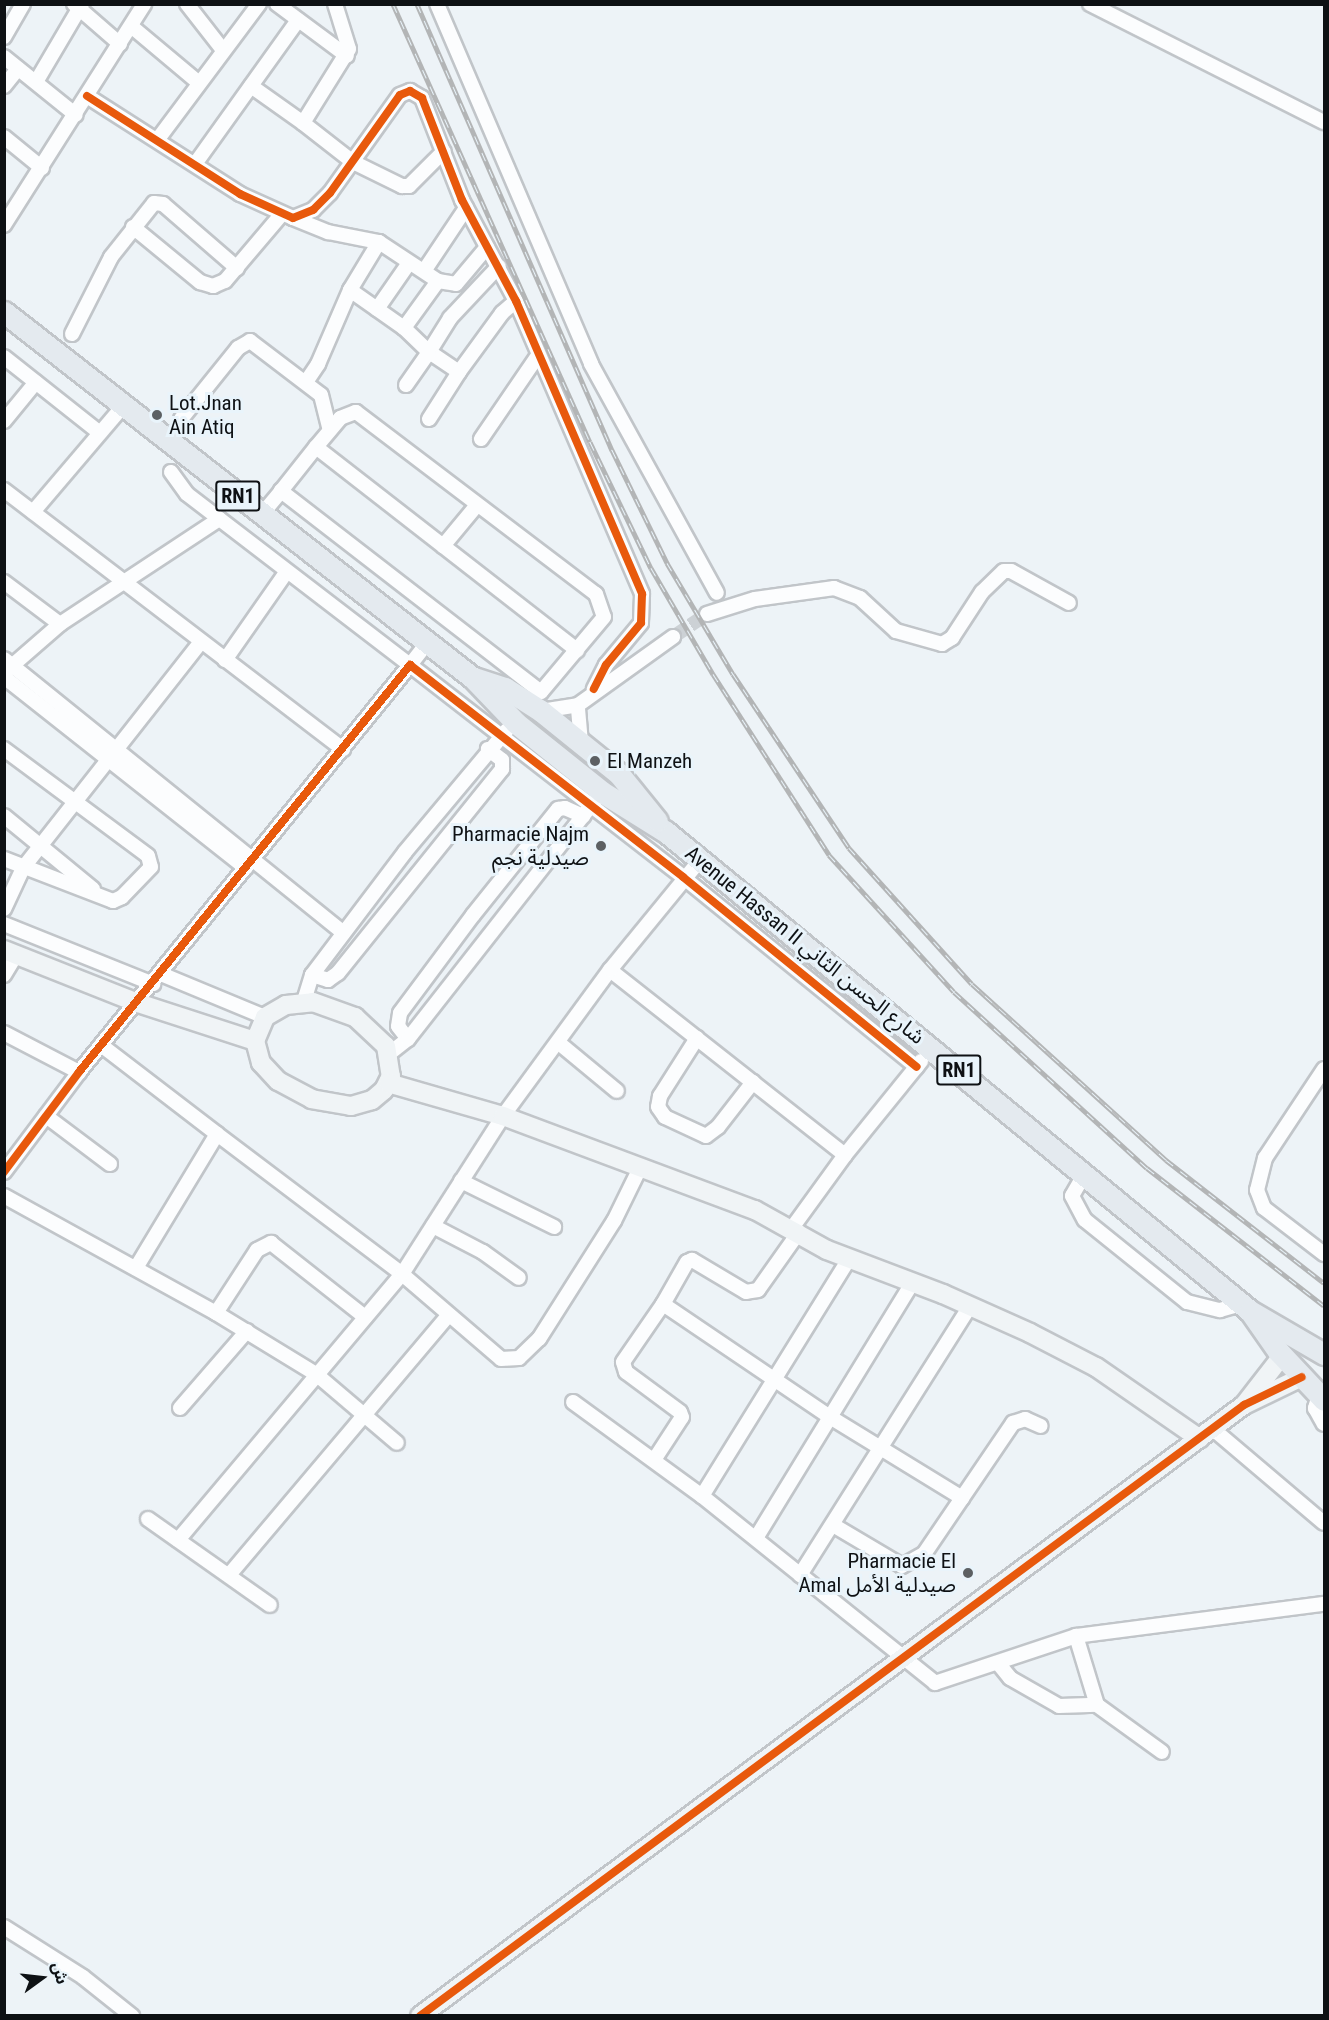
<!DOCTYPE html>
<meta charset="utf-8">
<style>
body{margin:0}
#map{position:relative;width:1329px;height:2020px;overflow:hidden;background:#edf3f7;font-family:"Roboto Condensed","Noto Sans Arabic",sans-serif}
div>[style]{position:absolute}
[style*='--x']{left:calc(var(--x)*1px);top:calc(var(--y)*1px);width:calc(var(--w)*1px);rotate:calc(var(--a)*1deg)}
.street-tunnel>*{height:14px;margin-top:-7px;transform-origin:0;background:repeating-linear-gradient(90deg,#ccd1d5 0 14px,transparent 0 21px)}
.roads{filter:drop-shadow(2px 0 #c1c5c9) drop-shadow(-2px 0 #c1c5c9) drop-shadow(0 2px #c1c5c9) drop-shadow(0 -2px #c1c5c9)}
.street>*{height:14px;margin:-7px;padding:0 7px;transform-origin:7px;border-radius:7px;background:#fcfdfe}
.secondary>*{height:18px;margin:-9px;padding:0 9px;transform-origin:9px;border-radius:9px;background:#f0f4f6}
.primary>*{height:21px;margin:-10.5px;padding:0 10.5px;transform-origin:10.5px;border-radius:10.5px;background:#e4eaef}
.rail>*{height:5px;margin-top:-2.5px;transform-origin:0;background:repeating-linear-gradient(90deg,#e9f4fb 0 9px,#b3b5b6 0 18px);box-sizing:border-box;border-block:2px solid #b3b5b6}
.cycleway>*{height:8px;margin:-4px;padding:0 4px;transform-origin:4px;border-radius:4px;background:#e8590c}
.dots>*{width:16px;height:16px;translate:-50% -50%;box-sizing:border-box;border:3px solid #e9f4fb;border-radius:50%}
span{translate:-50% -50%;white-space:nowrap;text-align:center;line-height:1.15;-webkit-text-stroke:6px #e9f4fb;paint-order:stroke}
.shield-label span{padding:2px 4px;background:#e9f4fb;border:2px solid;border-radius:4px;-webkit-text-stroke-width:0}
.shield-label{font-size:20px;color:#0e1114;font-weight:700}
.poi-label{font-size:21px;color:#0e1114}
.left{translate:0 -50%;text-align:left}
.right{translate:-100% -50%;text-align:right}
.street-label{font-size:21px;color:#0e1114}
.frame{position:absolute;inset:0;border:6px solid #0e1114;pointer-events:none}
.north{position:absolute;left:12px;top:1948px;width:60px;height:60px;-webkit-text-stroke:4px #e9f4fb;paint-order:stroke;rotate:75deg;font-size:16px;font-weight:700;line-height:24px;text-align:center;color:#0e1114}
.north::after{content:'';display:block;margin:auto;width:21px;height:27px;background:#0e1114;clip-path:polygon(50% 0,100% 100%,50% 72%,0 100%)}
</style>
<div id="map">
<div class="street-tunnel">
<i style="--x:673;--y:637;--w:41;--a:-34.1"></i>
</div>
<div class="roads">
<div class="street">
<i style="--x:74;--y:4;--w:61;--a:41"></i>
<i style="--x:187;--y:4;--w:58;--a:52"></i>
<i style="--x:277;--y:4;--w:87;--a:36.6"></i>
<i style="--x:335;--y:4;--w:47;--a:72.7"></i>
<i style="--x:349;--y:49;--w:87;--a:121.9"></i>
<i style="--x:303;--y:123;--w:63;--a:38"></i>
<i style="--x:353;--y:162;--w:55;--a:26.1"></i>
<i style="--x:402;--y:186;--w:7;--a:0"></i>
<i style="--x:409;--y:186;--w:49;--a:-45"></i>
<i style="--x:437;--y:4;--w:392;--a:66.8"></i>
<i style="--x:591;--y:364;--w:261;--a:61.2"></i>
<i style="--x:1090;--y:4;--w:262;--a:26.8"></i>
<i style="--x:131;--y:26;--w:89;--a:40"></i>
<i style="--x:4;--y:37;--w:38;--a:-60"></i>
<i style="--x:4;--y:57;--w:92;--a:38.9"></i>
<i style="--x:36;--y:82;--w:91;--a:-59.5"></i>
<i style="--x:4;--y:86;--w:22;--a:-51"></i>
<i style="--x:251;--y:86;--w:64;--a:35.4"></i>
<i style="--x:87;--y:96;--w:182;--a:32.6"></i>
<i style="--x:240;--y:194;--w:58;--a:24.4"></i>
<i style="--x:293;--y:218;--w:22;--a:-22"></i>
<i style="--x:313;--y:210;--w:24;--a:-45"></i>
<i style="--x:330;--y:193;--w:120;--a:-54.5"></i>
<i style="--x:400;--y:95;--w:11;--a:-22"></i>
<i style="--x:410;--y:91;--w:14;--a:30"></i>
<i style="--x:422;--y:98;--w:110;--a:68.6"></i>
<i style="--x:462;--y:200;--w:115;--a:61.9"></i>
<i style="--x:516;--y:301;--w:319;--a:66.7"></i>
<i style="--x:642;--y:594;--w:29;--a:92"></i>
<i style="--x:641;--y:623;--w:55;--a:129.8"></i>
<i style="--x:606;--y:665;--w:27;--a:117"></i>
<i style="--x:4;--y:137;--w:49;--a:39.2"></i>
<i style="--x:158;--y:139;--w:169;--a:-53.2"></i>
<i style="--x:195;--y:164;--w:177;--a:-54.4"></i>
<i style="--x:293;--y:218;--w:38;--a:22"></i>
<i style="--x:328;--y:232;--w:52;--a:11.1"></i>
<i style="--x:379;--y:242;--w:71;--a:33.5"></i>
<i style="--x:438;--y:281;--w:18;--a:9"></i>
<i style="--x:456;--y:284;--w:48;--a:-50"></i>
<i style="--x:4;--y:225;--w:262;--a:-57.6"></i>
<i style="--x:133;--y:227;--w:87;--a:39.4"></i>
<i style="--x:200;--y:282;--w:14;--a:17"></i>
<i style="--x:213;--y:286;--w:13;--a:-23"></i>
<i style="--x:225;--y:281;--w:87;--a:-49.7"></i>
<i style="--x:424;--y:271;--w:76;--a:-56.3"></i>
<i style="--x:350;--y:290;--w:66;--a:35.1"></i>
<i style="--x:377;--y:309;--w:56;--a:-55.2"></i>
<i style="--x:72;--y:334;--w:86;--a:-63.1"></i>
<i style="--x:111;--y:257;--w:69;--a:-51.5"></i>
<i style="--x:154;--y:203;--w:9;--a:6"></i>
<i style="--x:163;--y:204;--w:98;--a:40.9"></i>
<i style="--x:4;--y:357;--w:122;--a:38.4"></i>
<i style="--x:459;--y:372;--w:36;--a:-146"></i>
<i style="--x:429;--y:352;--w:40;--a:-58"></i>
<i style="--x:450;--y:318;--w:71;--a:-46.7"></i>
<i style="--x:306;--y:382;--w:22;--a:-56"></i>
<i style="--x:318;--y:364;--w:81;--a:-66.6"></i>
<i style="--x:350;--y:290;--w:56;--a:-58.9"></i>
<i style="--x:406;--y:385;--w:40;--a:-55.1"></i>
<i style="--x:429;--y:352;--w:35;--a:-136"></i>
<i style="--x:404;--y:328;--w:58;--a:-54.1"></i>
<i style="--x:181;--y:419;--w:91;--a:-51.2"></i>
<i style="--x:238;--y:348;--w:14;--a:-30"></i>
<i style="--x:250;--y:341;--w:89;--a:37.3"></i>
<i style="--x:321;--y:395;--w:36;--a:76"></i>
<i style="--x:429;--y:419;--w:56;--a:-57.4"></i>
<i style="--x:459;--y:372;--w:73;--a:-53.9"></i>
<i style="--x:502;--y:313;--w:18;--a:-41"></i>
<i style="--x:4;--y:421;--w:50;--a:-50.6"></i>
<i style="--x:481;--y:439;--w:99;--a:-55.7"></i>
<i style="--x:316;--y:447;--w:331;--a:37.9"></i>
<i style="--x:171;--y:472;--w:27;--a:54"></i>
<i style="--x:187;--y:494;--w:281;--a:37.5"></i>
<i style="--x:410;--y:665;--w:29;--a:-52"></i>
<i style="--x:4;--y:490;--w:427;--a:37.4"></i>
<i style="--x:33;--y:512;--w:140;--a:-49.6"></i>
<i style="--x:262;--y:514;--w:30;--a:-50"></i>
<i style="--x:281;--y:491;--w:56;--a:-51.5"></i>
<i style="--x:316;--y:447;--w:38;--a:-50"></i>
<i style="--x:340;--y:418;--w:17;--a:-21"></i>
<i style="--x:356;--y:412;--w:301;--a:37.2"></i>
<i style="--x:596;--y:594;--w:24;--a:71"></i>
<i style="--x:604;--y:617;--w:98;--a:130"></i>
<i style="--x:541;--y:692;--w:329;--a:-142.3"></i>
<i style="--x:443;--y:546;--w:53;--a:-50.3"></i>
<i style="--x:4;--y:582;--w:70;--a:36.9"></i>
<i style="--x:707;--y:614;--w:50;--a:-17.4"></i>
<i style="--x:755;--y:599;--w:80;--a:-7.9"></i>
<i style="--x:834;--y:588;--w:28;--a:21"></i>
<i style="--x:860;--y:598;--w:49;--a:42.5"></i>
<i style="--x:896;--y:631;--w:48;--a:15.8"></i>
<i style="--x:942;--y:644;--w:12;--a:-31"></i>
<i style="--x:952;--y:638;--w:55;--a:-56.9"></i>
<i style="--x:982;--y:592;--w:30;--a:-44"></i>
<i style="--x:1004;--y:571;--w:7;--a:0"></i>
<i style="--x:1011;--y:571;--w:66;--a:28.9"></i>
<i style="--x:4;--y:659;--w:436;--a:38.9"></i>
<i style="--x:225;--y:660;--w:108;--a:-55.1"></i>
<i style="--x:6;--y:671;--w:72;--a:-41"></i>
<i style="--x:60;--y:624;--w:191;--a:-33.4"></i>
<i style="--x:4;--y:677;--w:308;--a:38.3"></i>
<i style="--x:541;--y:711;--w:37;--a:-9"></i>
<i style="--x:581;--y:743;--w:38;--a:-95"></i>
<i style="--x:578;--y:705;--w:117;--a:-35.6"></i>
<i style="--x:4;--y:749;--w:179;--a:36.6"></i>
<i style="--x:148;--y:856;--w:11;--a:75"></i>
<i style="--x:151;--y:867;--w:42;--a:134"></i>
<i style="--x:122;--y:897;--w:10;--a:156"></i>
<i style="--x:113;--y:901;--w:117;--a:-158.9"></i>
<i style="--x:4;--y:816;--w:115;--a:39.4"></i>
<i style="--x:4;--y:909;--w:45;--a:-65.1"></i>
<i style="--x:23;--y:868;--w:288;--a:-51.8"></i>
<i style="--x:4;--y:924;--w:161;--a:21.9"></i>
<i style="--x:610;--y:970;--w:299;--a:38.2"></i>
<i style="--x:161;--y:974;--w:113;--a:22.5"></i>
<i style="--x:4;--y:975;--w:23;--a:-59"></i>
<i style="--x:312;--y:975;--w:17;--a:17"></i>
<i style="--x:328;--y:980;--w:12;--a:-35"></i>
<i style="--x:338;--y:973;--w:262;--a:-51.2"></i>
<i style="--x:502;--y:769;--w:9;--a:-90"></i>
<i style="--x:502;--y:760;--w:18;--a:-142"></i>
<i style="--x:304;--y:1001;--w:27;--a:-73"></i>
<i style="--x:312;--y:975;--w:154;--a:-52.9"></i>
<i style="--x:405;--y:852;--w:159;--a:-50.1"></i>
<i style="--x:4;--y:1033;--w:85;--a:27.5"></i>
<i style="--x:697;--y:1038;--w:69;--a:122.5"></i>
<i style="--x:660;--y:1096;--w:11;--a:100"></i>
<i style="--x:658;--y:1107;--w:12;--a:55"></i>
<i style="--x:665;--y:1117;--w:45;--a:24.9"></i>
<i style="--x:706;--y:1136;--w:15;--a:-37"></i>
<i style="--x:718;--y:1127;--w:57;--a:-52.1"></i>
<i style="--x:408;--y:1039;--w:16;--a:-128"></i>
<i style="--x:398;--y:1026;--w:13;--a:-81"></i>
<i style="--x:400;--y:1013;--w:122;--a:-53.3"></i>
<i style="--x:473;--y:915;--w:136;--a:-51.3"></i>
<i style="--x:558;--y:809;--w:7;--a:-8"></i>
<i style="--x:565;--y:808;--w:20;--a:24"></i>
<i style="--x:559;--y:1043;--w:75;--a:39.6"></i>
<i style="--x:101;--y:1045;--w:146;--a:37.5"></i>
<i style="--x:217;--y:1134;--w:157;--a:121.2"></i>
<i style="--x:390;--y:1053;--w:23;--a:-38"></i>
<i style="--x:408;--y:1039;--w:305;--a:-51.9"></i>
<i style="--x:1324;--y:1069;--w:107;--a:123.5"></i>
<i style="--x:1265;--y:1158;--w:33;--a:104"></i>
<i style="--x:1257;--y:1190;--w:19;--a:69"></i>
<i style="--x:1264;--y:1208;--w:76;--a:37.5"></i>
<i style="--x:46;--y:1116;--w:80;--a:36.9"></i>
<i style="--x:217;--y:1134;--w:232;--a:37.1"></i>
<i style="--x:402;--y:1274;--w:130;--a:40.6"></i>
<i style="--x:501;--y:1359;--w:18;--a:-3"></i>
<i style="--x:519;--y:1358;--w:28;--a:-44"></i>
<i style="--x:539;--y:1339;--w:140;--a:-57.6"></i>
<i style="--x:614;--y:1221;--w:61;--a:-63.9"></i>
<i style="--x:4;--y:1172;--w:125;--a:-53.1"></i>
<i style="--x:79;--y:1072;--w:525;--a:-50.88"></i>
<i style="--x:410;--y:665;--w:346;--a:37.8"></i>
<i style="--x:683;--y:877;--w:301;--a:39.1"></i>
<i style="--x:1084;--y:1175;--w:24;--a:120"></i>
<i style="--x:1072;--y:1196;--w:27;--a:62"></i>
<i style="--x:1085;--y:1220;--w:131;--a:38.8"></i>
<i style="--x:1187;--y:1302;--w:34;--a:14"></i>
<i style="--x:1220;--y:1310;--w:22;--a:-16"></i>
<i style="--x:461;--y:1181;--w:104;--a:26.3"></i>
<i style="--x:4;--y:1196;--w:242;--a:28.9"></i>
<i style="--x:216;--y:1313;--w:117;--a:31.4"></i>
<i style="--x:316;--y:1374;--w:106;--a:40.4"></i>
<i style="--x:433;--y:1226;--w:56;--a:27.5"></i>
<i style="--x:483;--y:1252;--w:44;--a:35.8"></i>
<i style="--x:792;--y:1228;--w:90;--a:-54"></i>
<i style="--x:845;--y:1155;--w:121;--a:-51"></i>
<i style="--x:799;--y:1232;--w:71;--a:125.3"></i>
<i style="--x:758;--y:1290;--w:12;--a:171"></i>
<i style="--x:746;--y:1292;--w:63;--a:-149.3"></i>
<i style="--x:692;--y:1260;--w:5;--a:158"></i>
<i style="--x:687;--y:1262;--w:48;--a:119.7"></i>
<i style="--x:663;--y:1304;--w:202;--a:34.1"></i>
<i style="--x:830;--y:1417;--w:155;--a:31.5"></i>
<i style="--x:962;--y:1498;--w:91;--a:-55.8"></i>
<i style="--x:1013;--y:1423;--w:13;--a:-18"></i>
<i style="--x:1025;--y:1419;--w:17;--a:24"></i>
<i style="--x:216;--y:1313;--w:75;--a:-56.9"></i>
<i style="--x:257;--y:1250;--w:16;--a:-27"></i>
<i style="--x:271;--y:1243;--w:120;--a:38.2"></i>
<i style="--x:1319;--y:1395;--w:14;--a:107"></i>
<i style="--x:1315;--y:1408;--w:18;--a:61"></i>
<i style="--x:573;--y:1402;--w:160;--a:36.1"></i>
<i style="--x:702;--y:1496;--w:299;--a:38.7"></i>
<i style="--x:935;--y:1683;--w:149;--a:-18.4"></i>
<i style="--x:1076;--y:1636;--w:250;--a:-7.4"></i>
<i style="--x:180;--y:1408;--w:102;--a:-49"></i>
<i style="--x:1213;--y:1429;--w:145;--a:40.3"></i>
<i style="--x:654;--y:1460;--w:51;--a:-56.9"></i>
<i style="--x:682;--y:1417;--w:5;--a:-112"></i>
<i style="--x:680;--y:1412;--w:67;--a:-143.5"></i>
<i style="--x:626;--y:1372;--w:10;--a:-107"></i>
<i style="--x:623;--y:1362;--w:70;--a:-55.4"></i>
<i style="--x:702;--y:1496;--w:279;--a:-58.2"></i>
<i style="--x:148;--y:1519;--w:149;--a:35.2"></i>
<i style="--x:833;--y:1525;--w:80;--a:30.7"></i>
<i style="--x:902;--y:1566;--w:25;--a:-29"></i>
<i style="--x:924;--y:1554;--w:68;--a:-55.8"></i>
<i style="--x:756;--y:1538;--w:300;--a:-58.5"></i>
<i style="--x:178;--y:1540;--w:348;--a:-49.9"></i>
<i style="--x:402;--y:1274;--w:188;--a:-57.4"></i>
<i style="--x:503;--y:1116;--w:181;--a:-53.8"></i>
<i style="--x:610;--y:970;--w:142;--a:-50.7"></i>
<i style="--x:229;--y:1575;--w:339;--a:-49.8"></i>
<i style="--x:800;--y:1575;--w:318;--a:-57.7"></i>
<i style="--x:1076;--y:1636;--w:72;--a:73.1"></i>
<i style="--x:1097;--y:1705;--w:80;--a:35.9"></i>
<i style="--x:998;--y:1663;--w:19;--a:51"></i>
<i style="--x:1010;--y:1678;--w:56;--a:29.7"></i>
<i style="--x:1059;--y:1706;--w:38;--a:-2"></i>
<i style="--x:4;--y:1927;--w:93;--a:32.3"></i>
<i style="--x:83;--y:1977;--w:63;--a:38.5"></i>
</div>
<div class="secondary">
<i style="--x:4;--y:950;--w:144;--a:21.6"></i>
<i style="--x:138;--y:1003;--w:123;--a:18"></i>
<i style="--x:313;--y:1002;--w:45;--a:19.7"></i>
<i style="--x:355;--y:1017;--w:42;--a:43.1"></i>
<i style="--x:386;--y:1046;--w:30;--a:81"></i>
<i style="--x:391;--y:1076;--w:16;--a:117"></i>
<i style="--x:384;--y:1090;--w:16;--a:140"></i>
<i style="--x:372;--y:1100;--w:22;--a:164"></i>
<i style="--x:351;--y:1106;--w:40;--a:-170"></i>
<i style="--x:312;--y:1099;--w:38;--a:-152"></i>
<i style="--x:278;--y:1081;--w:25;--a:-133"></i>
<i style="--x:261;--y:1063;--w:23;--a:-105"></i>
<i style="--x:255;--y:1041;--w:26;--a:-67"></i>
<i style="--x:265;--y:1017;--w:24;--a:-30"></i>
<i style="--x:286;--y:1005;--w:27;--a:-6"></i>
<i style="--x:388;--y:1083;--w:120;--a:16"></i>
<i style="--x:503;--y:1116;--w:269;--a:20.5"></i>
<i style="--x:755;--y:1210;--w:82;--a:29.1"></i>
<i style="--x:827;--y:1250;--w:124;--a:20.8"></i>
<i style="--x:943;--y:1294;--w:95;--a:24.1"></i>
<i style="--x:1030;--y:1333;--w:74;--a:27.3"></i>
<i style="--x:1096;--y:1367;--w:126;--a:34.7"></i>
<i style="--x:1244;--y:1405;--w:62;--a:-52.2"></i>
<i style="--x:420;--y:2016;--w:1026;--a:-36.56"></i>
<i style="--x:1244;--y:1405;--w:64;--a:-25.8"></i>
</div>
<div class="primary">
<i style="--x:4;--y:312;--w:595;--a:37.97"></i>
<i style="--x:473;--y:678;--w:62;--a:46.3"></i>
<i style="--x:516;--y:723;--w:110;--a:38.7"></i>
<i style="--x:602;--y:792;--w:75;--a:32"></i>
<i style="--x:666;--y:832;--w:755;--a:39.36"></i>
<i style="--x:1250;--y:1311;--w:86;--a:30.2"></i>
<i style="--x:474;--y:678;--w:33;--a:18"></i>
<i style="--x:505;--y:688;--w:43;--a:32.6"></i>
<i style="--x:541;--y:711;--w:100;--a:38.9"></i>
<i style="--x:619;--y:774;--w:60;--a:51"></i>
<i style="--x:1250;--y:1311;--w:49;--a:55"></i>
<i style="--x:1278;--y:1351;--w:67;--a:46.8"></i>
</div>
</div>
<div class="rail">
<i style="--x:393;--y:4;--w:480;--a:65.8"></i>
<i style="--x:590;--y:442;--w:140;--a:64.2"></i>
<i style="--x:651;--y:568;--w:123;--a:59.7"></i>
<i style="--x:713;--y:674;--w:215;--a:57.3"></i>
<i style="--x:829;--y:855;--w:185;--a:47.6"></i>
<i style="--x:954;--y:992;--w:261;--a:42.4"></i>
<i style="--x:1147;--y:1168;--w:224;--a:37.9"></i>
<i style="--x:417;--y:4;--w:487;--a:66.4"></i>
<i style="--x:612;--y:450;--w:126;--a:64"></i>
<i style="--x:667;--y:563;--w:129;--a:59.3"></i>
<i style="--x:733;--y:674;--w:209;--a:56.3"></i>
<i style="--x:849;--y:848;--w:183;--a:47.9"></i>
<i style="--x:972;--y:984;--w:262;--a:42.2"></i>
<i style="--x:1166;--y:1160;--w:200;--a:37.9"></i>
</div>
<div class="cycleway">
<i style="--x:87;--y:96;--w:182;--a:32.6"></i>
<i style="--x:240;--y:194;--w:58;--a:24.4"></i>
<i style="--x:293;--y:218;--w:22;--a:-22"></i>
<i style="--x:313;--y:210;--w:24;--a:-45"></i>
<i style="--x:330;--y:193;--w:120;--a:-54.5"></i>
<i style="--x:400;--y:95;--w:11;--a:-22"></i>
<i style="--x:410;--y:91;--w:14;--a:30"></i>
<i style="--x:422;--y:98;--w:110;--a:68.6"></i>
<i style="--x:462;--y:200;--w:115;--a:61.9"></i>
<i style="--x:516;--y:301;--w:319;--a:66.7"></i>
<i style="--x:642;--y:594;--w:29;--a:92"></i>
<i style="--x:641;--y:623;--w:55;--a:129.8"></i>
<i style="--x:606;--y:665;--w:27;--a:117"></i>
<i style="--x:4;--y:1172;--w:125;--a:-53.1"></i>
<i style="--x:79;--y:1072;--w:525;--a:-50.88"></i>
<i style="--x:410;--y:665;--w:346;--a:37.8"></i>
<i style="--x:683;--y:877;--w:301;--a:39.1"></i>
<i style="--x:420;--y:2016;--w:1026;--a:-36.56"></i>
<i style="--x:1244;--y:1405;--w:64;--a:-25.8"></i>
</div>
<div class="dots">
<i style="left:157px;top:415px;background:#5c6063"></i>
<i style="left:595px;top:761px;background:#5c6063"></i>
<i style="left:601px;top:846px;background:#5c6063"></i>
<i style="left:968px;top:1573px;background:#5c6063"></i>
</div>
<div class="shield-label">
<span style="left:238px;top:496px">RN1</span>
<span style="left:959px;top:1070px">RN1</span>
</div>
<div class="poi-label">
<span class="left" style="left:169px;top:415px">Lot.Jnan<br>Ain Atiq</span>
<span class="left" style="left:607px;top:761px">El Manzeh</span>
<span class="right" style="left:589px;top:846px">Pharmacie Najm<br>صيدلية نجم</span>
<span class="right" style="left:956px;top:1573px">Pharmacie El<br>Amal صيدلية الأمل</span>
</div>
<div class="street-label">
<span style="left:805px;top:945px;rotate:39deg">Avenue Hassan II شارع الحسن الثاني</span>
</div>
<div class="frame"></div>
<div class="north">ش</div>
</div>
